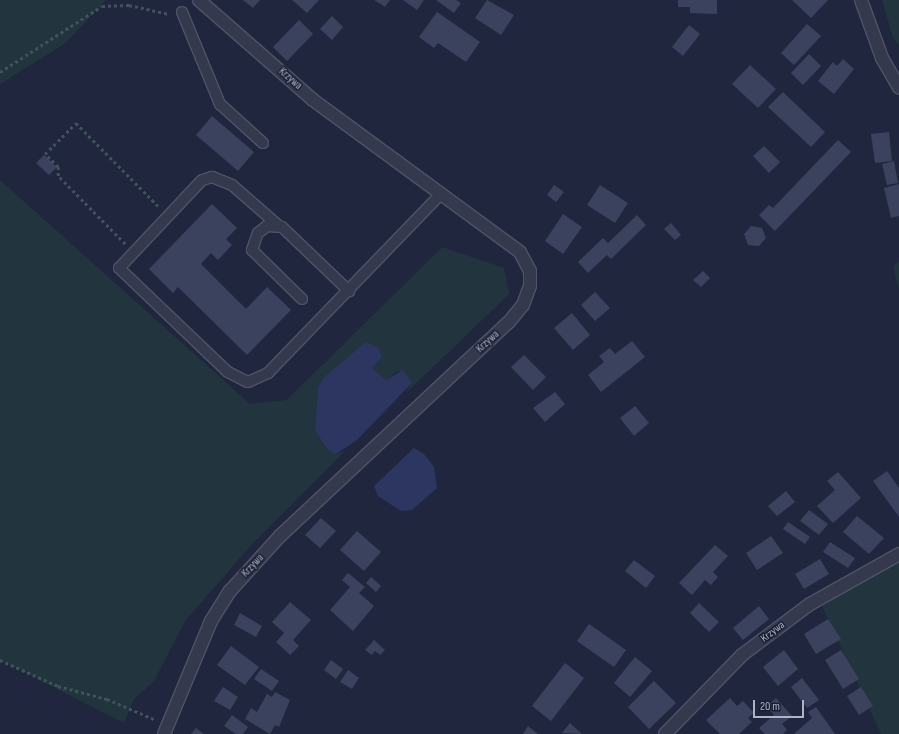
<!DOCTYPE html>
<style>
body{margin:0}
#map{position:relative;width:899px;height:734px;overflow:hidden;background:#20263d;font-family:"Sofia Sans Condensed",sans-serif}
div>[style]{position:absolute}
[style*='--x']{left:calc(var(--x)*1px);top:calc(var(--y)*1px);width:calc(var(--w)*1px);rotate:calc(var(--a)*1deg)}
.green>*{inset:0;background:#22353e}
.water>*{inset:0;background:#2c3660}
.building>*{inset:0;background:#3b425e}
.path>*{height:2.5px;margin-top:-1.25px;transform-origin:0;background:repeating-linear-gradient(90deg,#40525b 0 3px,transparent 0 6px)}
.roads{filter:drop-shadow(1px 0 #4f5368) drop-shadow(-1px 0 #4f5368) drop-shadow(0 1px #4f5368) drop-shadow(0 -1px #4f5368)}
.service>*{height:10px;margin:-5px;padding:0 5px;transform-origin:5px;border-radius:5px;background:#34394d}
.minor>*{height:12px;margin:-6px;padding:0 6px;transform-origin:6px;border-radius:6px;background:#34394d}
.tertiary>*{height:12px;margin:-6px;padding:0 6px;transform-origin:6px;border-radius:6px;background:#34394d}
span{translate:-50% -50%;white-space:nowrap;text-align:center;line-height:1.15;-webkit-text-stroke:3px #191e32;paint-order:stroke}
.street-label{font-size:11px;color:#afb3c9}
.scale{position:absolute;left:753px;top:700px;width:51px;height:18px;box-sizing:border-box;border:2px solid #afb3c9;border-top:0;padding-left:5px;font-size:12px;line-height:14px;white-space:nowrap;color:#afb3c9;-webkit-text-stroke:3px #191e32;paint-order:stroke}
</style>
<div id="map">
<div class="green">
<i style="clip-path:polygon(0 0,106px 0,66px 43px,0 84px)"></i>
<i style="clip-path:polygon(882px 0,899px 0,899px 45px,893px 38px)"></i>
<i style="clip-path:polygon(0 180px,250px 404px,287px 400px,442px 247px,504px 268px,509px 294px,405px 394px,412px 383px,398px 371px,386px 380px,372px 368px,382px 357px,366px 343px,324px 377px,318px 387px,315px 430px,336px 454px,345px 451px,253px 543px,185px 621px,154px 681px,134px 699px,124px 723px,0 660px)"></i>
<i style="clip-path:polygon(899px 260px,899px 288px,893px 267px)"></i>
<i style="clip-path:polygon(899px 563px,899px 734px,881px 734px,822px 606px,878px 570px)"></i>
</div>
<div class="water">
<i style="clip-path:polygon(366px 342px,379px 349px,382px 357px,372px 368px,386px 380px,403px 370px,412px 383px,357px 440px,336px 454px,328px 450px,315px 430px,318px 387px,324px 377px)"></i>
<i style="clip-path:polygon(414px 448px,424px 454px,434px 467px,437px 488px,412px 510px,401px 511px,378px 496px,374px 486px)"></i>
</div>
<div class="building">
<i style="clip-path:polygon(243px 0,260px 0,253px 8px)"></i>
<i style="clip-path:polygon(292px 0,319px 0,307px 13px)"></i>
<i style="clip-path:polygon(374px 0,390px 0,385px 7px)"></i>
<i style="clip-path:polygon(403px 0,424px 0,417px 10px)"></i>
<i style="clip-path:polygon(436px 0,456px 0,461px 3px,454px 13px)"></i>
<i style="clip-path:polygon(487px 0,514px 15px,501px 35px,475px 18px)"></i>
<i style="clip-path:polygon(678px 0,717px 0,717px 14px,690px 13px,690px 7px,678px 7px)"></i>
<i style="clip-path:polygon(792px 0,828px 0,811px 18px)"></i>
<i style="clip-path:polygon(437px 12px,480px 42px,466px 62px,438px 43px,434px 48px,419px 37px)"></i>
<i style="clip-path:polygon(332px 16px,343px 27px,332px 40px,320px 29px)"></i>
<i style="clip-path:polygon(299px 20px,313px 34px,287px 61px,273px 47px)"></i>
<i style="clip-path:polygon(807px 24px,821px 36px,794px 65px,781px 53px)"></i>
<i style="clip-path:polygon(689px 25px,700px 34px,683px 56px,672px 47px)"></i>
<i style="clip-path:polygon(809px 54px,821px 66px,803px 85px,791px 73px)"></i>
<i style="clip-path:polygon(843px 59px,854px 69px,834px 94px,818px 81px,833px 62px,837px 66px)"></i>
<i style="clip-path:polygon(750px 65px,776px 89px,758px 108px,732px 84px)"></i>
<i style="clip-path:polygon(783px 92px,825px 132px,811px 147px,768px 107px)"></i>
<i style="clip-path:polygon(212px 116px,254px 152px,238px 171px,196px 135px)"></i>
<i style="clip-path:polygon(889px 132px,892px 161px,875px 163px,871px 134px)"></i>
<i style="clip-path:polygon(838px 140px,851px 152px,775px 231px,759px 215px,769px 205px,773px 208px)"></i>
<i style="clip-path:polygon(764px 146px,780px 162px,769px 173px,753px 156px)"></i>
<i style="clip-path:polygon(44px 155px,57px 167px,49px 175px,36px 163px)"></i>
<i style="clip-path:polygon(894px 161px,898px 183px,887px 185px,882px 164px)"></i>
<i style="clip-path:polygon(899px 184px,899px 216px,891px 218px,884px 188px)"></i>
<i style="clip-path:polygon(554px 185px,564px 192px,556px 202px,547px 195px)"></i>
<i style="clip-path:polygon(600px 185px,628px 203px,615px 223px,587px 205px)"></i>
<i style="clip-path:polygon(212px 204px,237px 228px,226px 239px,232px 245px,218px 260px,211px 253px,201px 264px,246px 309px,267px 287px,291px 310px,247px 355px,178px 287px,173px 293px,149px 269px)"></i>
<i style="clip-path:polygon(563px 214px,582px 227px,563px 254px,545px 241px)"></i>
<i style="clip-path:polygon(637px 215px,646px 225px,611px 259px,607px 255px,588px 273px,578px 262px,603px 238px,608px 243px)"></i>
<i style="clip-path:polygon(671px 223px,681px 235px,675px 240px,664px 229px)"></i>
<i style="clip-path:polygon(751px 226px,762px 228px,766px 238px,759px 246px,748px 245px,744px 234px)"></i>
<i style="clip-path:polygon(703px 271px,710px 278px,701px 287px,693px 280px)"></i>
<i style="clip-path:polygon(595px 292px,610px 308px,595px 321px,581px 305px)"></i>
<i style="clip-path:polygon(572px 313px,590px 335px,573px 350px,554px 328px)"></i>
<i style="clip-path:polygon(632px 341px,645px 357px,601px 392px,588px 375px,604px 362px,599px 356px,610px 348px,615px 354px)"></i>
<i style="clip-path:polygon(524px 355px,546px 377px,533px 390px,511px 367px)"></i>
<i style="clip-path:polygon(555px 392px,565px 404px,545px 422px,533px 408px)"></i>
<i style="clip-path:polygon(635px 406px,649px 423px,634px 436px,620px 418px)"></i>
<i style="clip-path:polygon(887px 471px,899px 488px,899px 517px,873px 481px)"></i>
<i style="clip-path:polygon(838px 472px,861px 498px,833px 523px,817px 506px,835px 490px,827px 481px)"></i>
<i style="clip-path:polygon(786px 491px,795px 502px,777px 516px,768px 506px)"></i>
<i style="clip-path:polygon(809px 510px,828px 524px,819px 535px,800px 521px)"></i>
<i style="clip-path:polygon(857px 516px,884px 538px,869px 554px,843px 532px)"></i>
<i style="clip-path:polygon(321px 518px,336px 531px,320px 548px,305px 535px)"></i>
<i style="clip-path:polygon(788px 522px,810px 537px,805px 544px,783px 529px)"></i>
<i style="clip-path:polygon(357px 531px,381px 552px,364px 571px,340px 550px)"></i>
<i style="clip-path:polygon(771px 536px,783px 553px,757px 570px,746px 553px)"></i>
<i style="clip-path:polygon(830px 542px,855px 558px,848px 568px,823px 552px)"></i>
<i style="clip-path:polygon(715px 545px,728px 556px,713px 572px,718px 577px,711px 585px,705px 580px,692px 595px,679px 583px)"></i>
<i style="clip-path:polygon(820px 559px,829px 574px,804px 589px,795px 574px)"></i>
<i style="clip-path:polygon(634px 560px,655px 576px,646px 588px,625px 571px)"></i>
<i style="clip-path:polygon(348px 573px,365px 587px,359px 593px,374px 606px,353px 631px,330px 610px,350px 587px,342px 580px)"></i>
<i style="clip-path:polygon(371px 577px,381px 586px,376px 592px,366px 583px)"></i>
<i style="clip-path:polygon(290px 602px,311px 620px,293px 640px,299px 646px,290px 655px,276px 642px,284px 633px,272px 622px)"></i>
<i style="clip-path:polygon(699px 603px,719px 622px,709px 632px,690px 613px)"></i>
<i style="clip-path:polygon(759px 606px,769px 619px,743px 640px,733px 628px)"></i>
<i style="clip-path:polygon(240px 613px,262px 626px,256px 637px,234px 625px)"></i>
<i style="clip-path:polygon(828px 619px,841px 639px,816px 654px,804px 634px)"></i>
<i style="clip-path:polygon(589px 624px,626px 650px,614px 667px,577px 641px)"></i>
<i style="clip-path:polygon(374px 640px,385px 650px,380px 655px,375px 651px,372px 655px,365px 650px)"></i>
<i style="clip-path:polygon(231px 646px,259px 667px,245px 685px,217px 665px)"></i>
<i style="clip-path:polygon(784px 650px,798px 669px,778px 686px,763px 667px)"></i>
<i style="clip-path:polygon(841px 650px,859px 679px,843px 689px,825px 660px)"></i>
<i style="clip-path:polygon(635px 657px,652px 671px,630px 697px,614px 683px)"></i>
<i style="clip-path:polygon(331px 660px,343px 669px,336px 679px,324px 670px)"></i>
<i style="clip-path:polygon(565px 663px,584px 678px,551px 721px,532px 706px)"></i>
<i style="clip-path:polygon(261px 669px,279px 681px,272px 691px,254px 679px)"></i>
<i style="clip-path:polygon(348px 670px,359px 678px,352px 689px,340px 682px)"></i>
<i style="clip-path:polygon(802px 678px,819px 700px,807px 708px,791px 687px)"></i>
<i style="clip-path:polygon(654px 681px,676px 703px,649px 729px,628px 707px)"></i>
<i style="clip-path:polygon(223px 687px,238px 697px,230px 710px,214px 701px)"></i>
<i style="clip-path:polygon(861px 687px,873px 706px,859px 715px,847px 696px)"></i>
<i style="clip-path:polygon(275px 692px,290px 700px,279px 727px,275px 725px,270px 734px,245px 719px,251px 708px,257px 712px,267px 694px,272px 697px)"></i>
<i style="clip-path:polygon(730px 698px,737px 706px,743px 701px,754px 713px,748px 718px,752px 722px,739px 734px,720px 734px,706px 720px)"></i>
<i style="clip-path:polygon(776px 698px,792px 716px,782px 724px,787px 730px,783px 734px,765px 734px,759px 728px,774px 715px,766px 706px)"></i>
<i style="clip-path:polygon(816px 707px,835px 734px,794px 734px,812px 718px,808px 712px)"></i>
<i style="clip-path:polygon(232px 715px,248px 727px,243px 734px,236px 734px,224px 726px)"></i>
<i style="clip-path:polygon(570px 723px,582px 734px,562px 733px)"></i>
<i style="clip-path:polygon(528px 726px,538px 734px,523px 734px)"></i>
<i style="clip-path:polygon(196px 728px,204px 734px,191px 734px)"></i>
</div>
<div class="path">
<i style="--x:0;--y:72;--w:121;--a:-32.9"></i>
<i style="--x:102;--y:6;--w:27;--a:-2"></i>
<i style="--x:129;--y:5;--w:41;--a:12.7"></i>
<i style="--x:125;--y:244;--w:95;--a:-134.6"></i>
<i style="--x:58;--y:176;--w:9;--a:-90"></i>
<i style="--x:58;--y:167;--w:18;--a:-135"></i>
<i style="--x:45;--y:154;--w:44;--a:-45"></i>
<i style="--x:76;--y:123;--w:118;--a:45.3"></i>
<i style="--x:0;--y:660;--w:64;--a:24.1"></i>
<i style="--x:58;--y:686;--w:51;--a:14.9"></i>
<i style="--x:107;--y:699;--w:53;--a:23.2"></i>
</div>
<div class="roads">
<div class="service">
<i style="--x:182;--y:12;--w:100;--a:67.6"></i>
<i style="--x:220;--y:104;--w:58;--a:42.2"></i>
<i style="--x:279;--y:226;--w:62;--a:-138.9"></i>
<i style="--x:232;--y:185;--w:22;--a:-158"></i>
<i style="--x:212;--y:177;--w:10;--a:163"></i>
<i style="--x:202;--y:180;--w:121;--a:133.3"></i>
<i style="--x:119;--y:268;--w:151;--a:43.7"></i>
<i style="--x:228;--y:372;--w:22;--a:27"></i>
<i style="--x:248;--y:382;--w:22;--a:-24"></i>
<i style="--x:268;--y:373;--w:249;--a:-46"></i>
<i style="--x:302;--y:299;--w:70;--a:-135.6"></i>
<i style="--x:252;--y:250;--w:18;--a:-71"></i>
<i style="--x:258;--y:233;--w:11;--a:-38"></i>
<i style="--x:267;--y:226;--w:15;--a:4"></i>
<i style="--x:282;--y:227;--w:93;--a:43.7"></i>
</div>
<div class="minor">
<i style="--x:164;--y:734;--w:122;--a:-67.4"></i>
<i style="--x:211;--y:621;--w:36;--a:-58"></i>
<i style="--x:230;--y:591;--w:74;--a:-47.7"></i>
<i style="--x:280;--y:536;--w:313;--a:-43.1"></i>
<i style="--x:509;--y:322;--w:22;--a:-51"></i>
<i style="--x:523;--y:305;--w:20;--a:-70"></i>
<i style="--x:530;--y:286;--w:15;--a:-90"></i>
<i style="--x:530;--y:271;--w:21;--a:-118"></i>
<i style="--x:520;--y:252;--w:258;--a:-143.7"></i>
<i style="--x:312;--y:99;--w:150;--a:-138.8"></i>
<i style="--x:665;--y:734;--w:110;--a:-45.7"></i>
<i style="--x:742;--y:655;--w:85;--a:-36.9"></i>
<i style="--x:810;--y:604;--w:102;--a:-29.3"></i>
</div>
<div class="tertiary">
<i style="--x:861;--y:0;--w:62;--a:70.1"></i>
<i style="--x:882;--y:58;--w:34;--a:60"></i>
</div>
</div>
<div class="street-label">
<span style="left:290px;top:79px;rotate:41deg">Krzywa</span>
<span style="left:488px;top:342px;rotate:-43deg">Krzywa</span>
<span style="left:253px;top:566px;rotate:-47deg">Krzywa</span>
<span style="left:773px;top:632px;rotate:-37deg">Krzywa</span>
</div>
<div class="scale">20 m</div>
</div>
